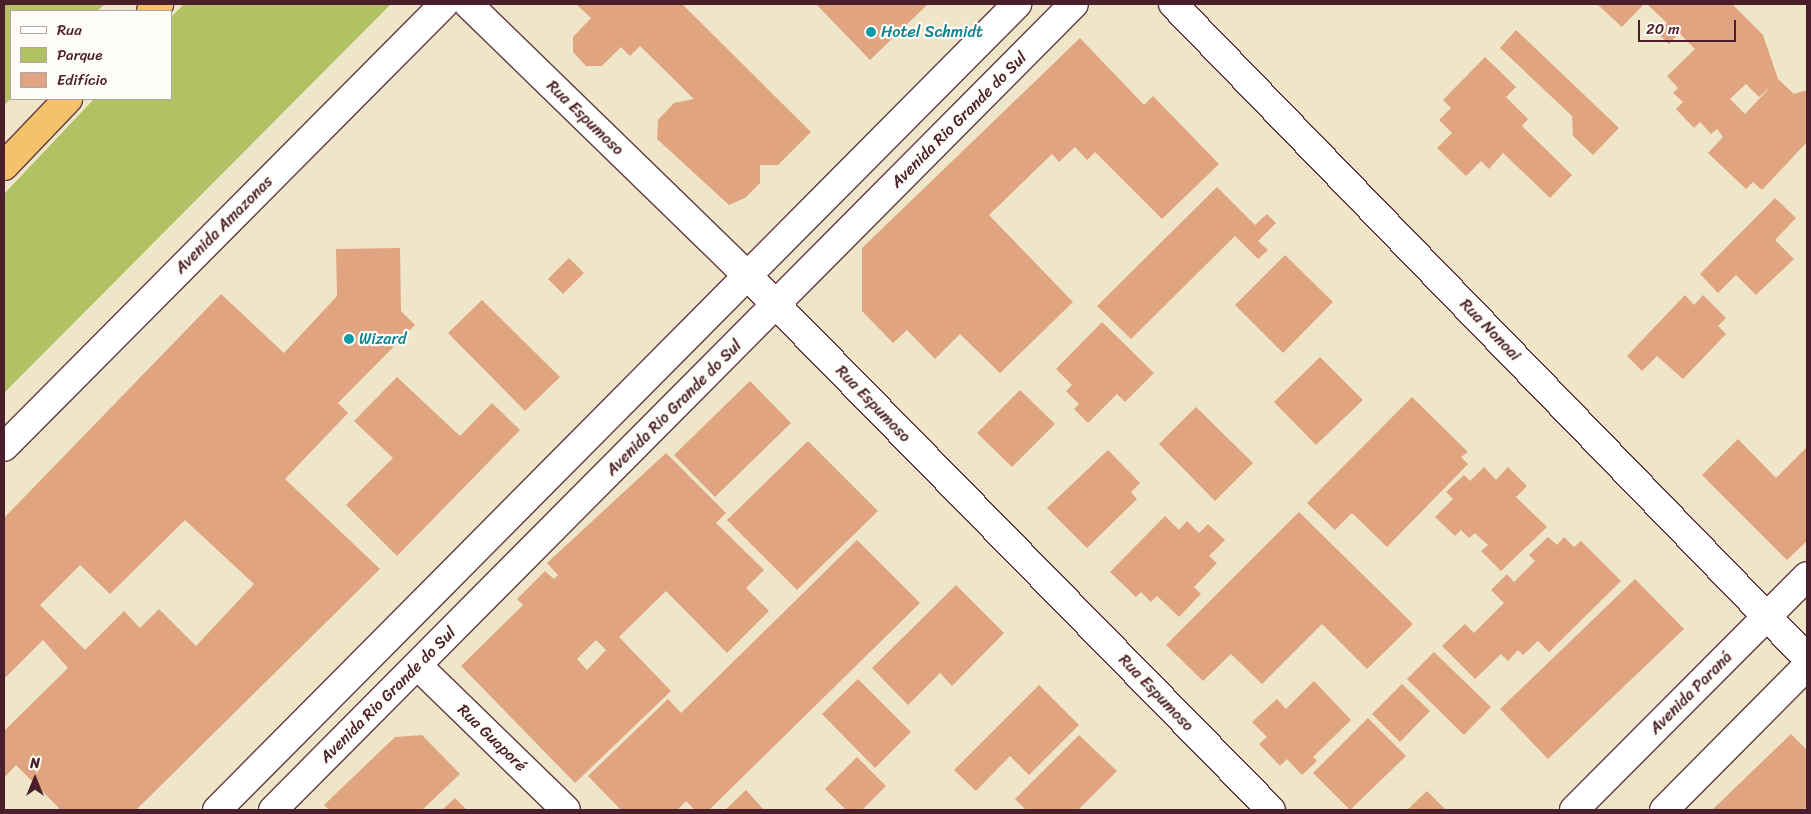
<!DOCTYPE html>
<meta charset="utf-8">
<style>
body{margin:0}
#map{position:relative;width:1811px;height:814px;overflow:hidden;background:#efe6c9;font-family:Sriracha,sans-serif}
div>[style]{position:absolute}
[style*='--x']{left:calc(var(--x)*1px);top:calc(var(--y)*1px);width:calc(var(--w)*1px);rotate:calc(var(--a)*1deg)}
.green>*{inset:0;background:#b1c265}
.building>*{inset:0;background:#e1a481}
.roads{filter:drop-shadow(1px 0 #633d43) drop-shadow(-1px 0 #633d43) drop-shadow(0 1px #633d43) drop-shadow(0 -1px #633d43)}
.minor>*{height:28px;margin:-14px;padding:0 14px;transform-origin:14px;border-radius:14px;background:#fff}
.highway>*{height:28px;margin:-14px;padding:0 14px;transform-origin:14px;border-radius:14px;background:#f4c26a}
.dots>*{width:14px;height:14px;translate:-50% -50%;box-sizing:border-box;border:2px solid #fdfcf7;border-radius:50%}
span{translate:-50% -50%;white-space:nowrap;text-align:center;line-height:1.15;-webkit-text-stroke:4.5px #fdfcf7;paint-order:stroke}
.culture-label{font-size:16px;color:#0d838f}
.left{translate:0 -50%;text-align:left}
.street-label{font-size:16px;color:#4a1f2b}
.frame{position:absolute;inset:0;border:5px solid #4a1f2b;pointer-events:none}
.legend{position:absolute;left:10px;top:10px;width:162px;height:90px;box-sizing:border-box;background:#fdfcf7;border:1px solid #b5a4a5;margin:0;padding:6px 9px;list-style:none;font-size:15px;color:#4a1f2b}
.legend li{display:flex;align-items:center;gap:10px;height:25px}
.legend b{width:25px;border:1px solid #b5a4a5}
.north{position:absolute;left:10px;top:754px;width:50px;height:50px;-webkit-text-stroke:4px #fdfcf7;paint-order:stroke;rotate:0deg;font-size:14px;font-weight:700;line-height:20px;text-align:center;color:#4a1f2b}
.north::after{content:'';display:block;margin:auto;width:18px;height:22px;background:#4a1f2b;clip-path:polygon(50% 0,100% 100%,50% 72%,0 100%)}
.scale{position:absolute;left:1638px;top:20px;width:98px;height:22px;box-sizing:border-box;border:2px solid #4a1f2b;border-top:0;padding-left:6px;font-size:15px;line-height:18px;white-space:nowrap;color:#4a1f2b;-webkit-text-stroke:4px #fdfcf7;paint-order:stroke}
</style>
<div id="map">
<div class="green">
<i style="clip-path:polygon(4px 4px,105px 4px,97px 11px,11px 11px,11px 98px,4px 106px)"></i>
<i style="clip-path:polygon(184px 4px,391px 4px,4px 393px,4px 194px,94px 99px,171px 99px,171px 17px)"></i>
</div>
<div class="building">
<i style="clip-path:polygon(576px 4px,682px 4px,811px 132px,778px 165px,760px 165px,760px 183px,745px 198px,729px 205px,657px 139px,658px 120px,674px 103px,694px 99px,640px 46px,630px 56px,621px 47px,602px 66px,586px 66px,573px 52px,573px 37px,591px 18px)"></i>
<i style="clip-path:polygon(816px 4px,928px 4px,870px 60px)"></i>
<i style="clip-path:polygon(1597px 4px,1644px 4px,1622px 27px)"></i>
<i style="clip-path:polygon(evenodd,1647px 4px,1732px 4px,1763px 35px,1778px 79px,1794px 94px,1807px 90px,1807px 142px,1762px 190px,1753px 182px,1746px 189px,1708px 153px,1723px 137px,1717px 129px,1711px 134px,1700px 122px,1694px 128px,1676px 109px,1683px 102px,1673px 93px,1678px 88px,1667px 76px,1695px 49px,1679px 33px,1669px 44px,1657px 33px,1667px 23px,1647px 4px,1746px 84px,1759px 97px,1772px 85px,1745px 114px,1730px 99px,1746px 84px)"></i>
<i style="clip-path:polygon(1516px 30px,1619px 128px,1593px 155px,1573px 136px,1572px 116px,1500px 48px)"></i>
<i style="clip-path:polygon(1080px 38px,1144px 105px,1153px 96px,1219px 164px,1162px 219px,1095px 152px,1087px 160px,1075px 147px,1059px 162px,1052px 154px,989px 215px,1073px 302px,1000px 373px,960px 334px,935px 359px,907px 330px,893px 343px,862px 311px,862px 248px)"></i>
<i style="clip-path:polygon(1485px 57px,1516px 87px,1506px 97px,1528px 119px,1522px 126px,1572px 175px,1550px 198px,1503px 153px,1489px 169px,1481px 161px,1466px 176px,1437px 148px,1452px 133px,1439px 120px,1451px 108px,1443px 100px)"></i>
<i style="clip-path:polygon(1217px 187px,1255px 225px,1267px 214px,1276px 223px,1258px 241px,1268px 250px,1258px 259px,1235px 236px,1131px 339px,1097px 306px)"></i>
<i style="clip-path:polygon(1775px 198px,1796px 218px,1775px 240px,1794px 259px,1756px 295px,1736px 275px,1718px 293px,1700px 274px)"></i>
<i style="clip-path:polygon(evenodd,400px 248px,401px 311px,415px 325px,338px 403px,348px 413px,285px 479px,380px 569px,136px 810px,57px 810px,59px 808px,16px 765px,4px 778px,4px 731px,68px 668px,43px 640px,4px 679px,4px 518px,221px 294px,284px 353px,337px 296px,336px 249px,400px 248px,185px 520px,254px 584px,196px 646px,159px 609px,140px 628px,124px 611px,85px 650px,40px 605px,80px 565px,110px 594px,185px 520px)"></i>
<i style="clip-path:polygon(1285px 255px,1333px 302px,1283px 353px,1235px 305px)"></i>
<i style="clip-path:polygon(569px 258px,584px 273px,563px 294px,548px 279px)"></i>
<i style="clip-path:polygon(1685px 295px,1694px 305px,1703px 295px,1726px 318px,1718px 326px,1726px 334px,1683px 379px,1657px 356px,1642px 371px,1627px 356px)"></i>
<i style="clip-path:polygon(482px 300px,560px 377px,525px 411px,448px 333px)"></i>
<i style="clip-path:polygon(1102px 322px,1154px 373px,1125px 402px,1117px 394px,1088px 423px,1074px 409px,1079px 404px,1066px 391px,1072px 385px,1056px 369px)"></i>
<i style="clip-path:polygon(1320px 357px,1363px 400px,1316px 445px,1274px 402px)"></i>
<i style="clip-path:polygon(397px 377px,460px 436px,492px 403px,520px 430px,397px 556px,346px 505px,393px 458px,354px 421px)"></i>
<i style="clip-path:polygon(750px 381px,791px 423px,715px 497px,674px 455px)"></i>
<i style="clip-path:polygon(1020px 390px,1055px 424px,1012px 467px,977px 433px)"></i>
<i style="clip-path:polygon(1412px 397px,1468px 452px,1461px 457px,1468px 464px,1387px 547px,1352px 513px,1335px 530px,1307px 503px)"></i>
<i style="clip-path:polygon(1196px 407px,1253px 463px,1215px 501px,1159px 444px)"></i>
<i style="clip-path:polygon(1738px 439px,1776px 478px,1807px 447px,1807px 541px,1787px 560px,1702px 475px)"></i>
<i style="clip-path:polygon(808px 441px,878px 511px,797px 590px,727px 520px)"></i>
<i style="clip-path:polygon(1108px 450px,1140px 483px,1131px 492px,1137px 499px,1087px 548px,1047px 508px)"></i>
<i style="clip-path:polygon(evenodd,666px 453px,726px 513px,716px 523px,764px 570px,746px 588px,769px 611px,727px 653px,666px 591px,619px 637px,671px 691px,575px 783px,461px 666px,523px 605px,517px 599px,545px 571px,554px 579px,558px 575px,547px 563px,666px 453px,596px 640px,606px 650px,587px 670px,577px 659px,596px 640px)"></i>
<i style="clip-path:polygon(1484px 467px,1496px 480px,1508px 467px,1527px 486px,1516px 497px,1547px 527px,1501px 571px,1481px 551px,1488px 545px,1475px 533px,1469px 538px,1461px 530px,1455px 536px,1435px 517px,1453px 499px,1446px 492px,1464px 475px,1470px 481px)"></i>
<i style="clip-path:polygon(1299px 512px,1413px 624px,1367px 669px,1322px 624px,1262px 684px,1231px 654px,1203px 681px,1166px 645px)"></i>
<i style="clip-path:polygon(1165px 516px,1179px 530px,1187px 521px,1199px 533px,1208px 524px,1225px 540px,1209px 556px,1217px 563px,1194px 587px,1201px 594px,1179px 617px,1157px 596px,1151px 602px,1141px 592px,1136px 597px,1110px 572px)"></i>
<i style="clip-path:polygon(1548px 537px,1557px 545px,1564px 537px,1574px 547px,1581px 541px,1621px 581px,1549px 652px,1538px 641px,1523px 655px,1518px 650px,1508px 661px,1501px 654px,1475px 679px,1442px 646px,1465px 624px,1474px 633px,1504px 603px,1491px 590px,1507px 574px,1514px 582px,1535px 561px,1529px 555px)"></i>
<i style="clip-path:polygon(857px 540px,920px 603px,709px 810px,695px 810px,686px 801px,677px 810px,621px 810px,588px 776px,668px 699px,681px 713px)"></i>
<i style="clip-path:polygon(1635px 579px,1684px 629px,1548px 759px,1500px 709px)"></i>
<i style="clip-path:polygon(956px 585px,1004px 633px,952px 686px,940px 673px,908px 705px,872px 668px)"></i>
<i style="clip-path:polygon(1434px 652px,1491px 707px,1464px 735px,1407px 679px)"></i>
<i style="clip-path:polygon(858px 679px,911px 732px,875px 768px,822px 714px)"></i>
<i style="clip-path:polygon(1314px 681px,1351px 720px,1313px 757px,1317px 761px,1302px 775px,1287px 759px,1280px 766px,1259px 744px,1267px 737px,1252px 722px,1277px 699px,1286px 709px)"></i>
<i style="clip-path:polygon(1402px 684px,1430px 711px,1400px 742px,1372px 714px)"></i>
<i style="clip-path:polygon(1039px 685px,1079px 725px,1029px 775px,1010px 756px,976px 791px,954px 770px)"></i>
<i style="clip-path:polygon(1368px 718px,1406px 756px,1350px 810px,1313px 773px)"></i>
<i style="clip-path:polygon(1791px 734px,1807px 750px,1807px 807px,1803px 810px,1712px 810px)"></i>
<i style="clip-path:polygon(422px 735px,460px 774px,422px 810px,329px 810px,324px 805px,395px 737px)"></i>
<i style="clip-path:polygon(1079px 735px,1117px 771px,1078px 810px,1026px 810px,1015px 799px)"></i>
<i style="clip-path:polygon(857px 757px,886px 786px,862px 810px,846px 810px,825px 789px)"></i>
<i style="clip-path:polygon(746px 790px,764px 810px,725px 810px)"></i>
<i style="clip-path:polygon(1427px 791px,1446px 810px,1407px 810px)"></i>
<i style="clip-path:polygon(455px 798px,467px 810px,442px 810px)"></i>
</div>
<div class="roads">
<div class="minor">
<i style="--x:468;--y:4;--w:390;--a:44.2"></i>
<i style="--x:748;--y:276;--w:747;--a:45.6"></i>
<i style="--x:1173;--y:4;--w:911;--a:45.89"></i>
<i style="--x:4;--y:447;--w:624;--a:-45.19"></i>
<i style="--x:418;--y:666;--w:206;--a:44.2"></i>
<i style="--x:217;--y:810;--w:1136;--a:-45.21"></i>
<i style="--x:273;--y:810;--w:1136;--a:-45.18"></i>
<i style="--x:1574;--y:810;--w:330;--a:-45.1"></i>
<i style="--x:1664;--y:810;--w:203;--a:-45.2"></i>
</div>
<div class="highway">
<i style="--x:151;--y:11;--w:11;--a:-41"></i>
<i style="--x:4;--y:166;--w:93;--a:-46.3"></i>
</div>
</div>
<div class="dots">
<i style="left:871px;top:32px;background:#0f9aa8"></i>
<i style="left:349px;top:339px;background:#0f9aa8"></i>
</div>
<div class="culture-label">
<span class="left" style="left:881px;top:32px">Hotel Schmidt</span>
<span class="left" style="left:359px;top:339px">Wizard</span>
</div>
<div class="street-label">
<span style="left:585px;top:118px;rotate:44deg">Rua Espumoso</span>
<span style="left:959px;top:120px;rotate:-45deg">Avenida Rio Grande do Sul</span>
<span style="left:224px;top:225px;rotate:-45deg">Avenida Amazonas</span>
<span style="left:1490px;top:330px;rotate:46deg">Rua Nonoai</span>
<span style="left:873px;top:404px;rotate:46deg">Rua Espumoso</span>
<span style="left:674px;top:408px;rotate:-45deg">Avenida Rio Grande do Sul</span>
<span style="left:1156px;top:693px;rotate:46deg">Rua Espumoso</span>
<span style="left:1691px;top:693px;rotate:-45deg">Avenida Paraná</span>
<span style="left:388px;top:695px;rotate:-45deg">Avenida Rio Grande do Sul</span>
<span style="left:492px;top:738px;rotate:44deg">Rua Guaporé</span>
</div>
<div class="frame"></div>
<ul class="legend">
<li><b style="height:6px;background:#fff"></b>Rua</li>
<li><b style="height:14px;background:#b1c265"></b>Parque</li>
<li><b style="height:14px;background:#e1a481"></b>Edifício</li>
</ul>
<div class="north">N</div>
<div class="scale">20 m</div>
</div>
